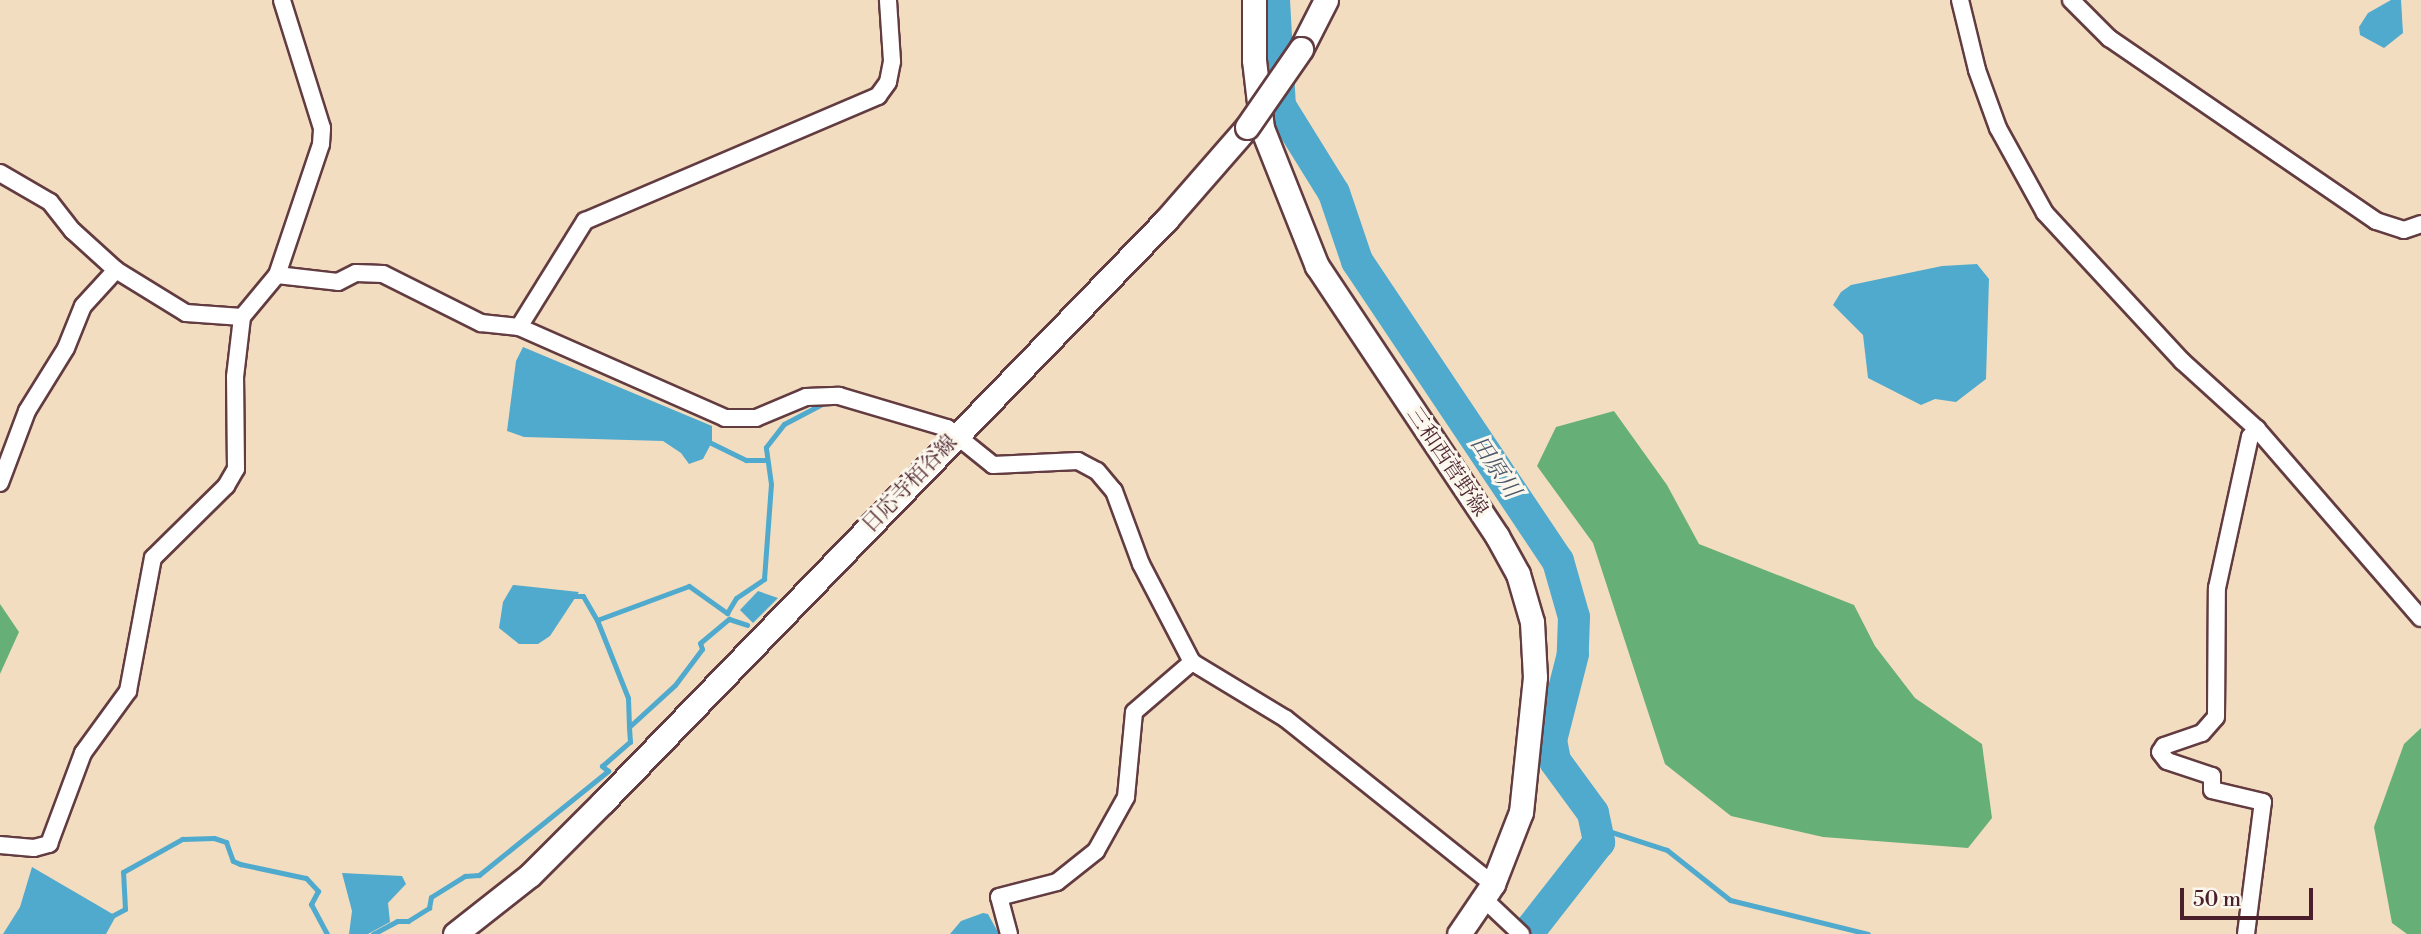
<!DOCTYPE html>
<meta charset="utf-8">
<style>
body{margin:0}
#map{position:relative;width:2421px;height:934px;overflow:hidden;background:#f3ddc0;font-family:"Libre Bodoni","Noto Serif JP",serif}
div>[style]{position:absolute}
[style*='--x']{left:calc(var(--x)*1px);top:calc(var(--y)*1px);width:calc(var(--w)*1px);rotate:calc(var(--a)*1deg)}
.forest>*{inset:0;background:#66b078}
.water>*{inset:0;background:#50aacd}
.stream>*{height:5px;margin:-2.5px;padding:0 2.5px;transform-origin:2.5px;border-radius:2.5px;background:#50aacd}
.river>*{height:32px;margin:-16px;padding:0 16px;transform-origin:16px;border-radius:16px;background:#50aacd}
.roads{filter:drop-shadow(2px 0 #633c41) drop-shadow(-2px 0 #633c41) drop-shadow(0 2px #633c41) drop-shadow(0 -2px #633c41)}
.minor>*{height:16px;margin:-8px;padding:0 8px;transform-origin:8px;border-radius:8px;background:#fff}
.secondary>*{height:23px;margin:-11.5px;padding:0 11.5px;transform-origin:11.5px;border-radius:11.5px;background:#fff}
.bridges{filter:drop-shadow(2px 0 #633c41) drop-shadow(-2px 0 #633c41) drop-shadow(0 2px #633c41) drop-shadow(0 -2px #633c41)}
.secondary-bridge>*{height:23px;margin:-11.5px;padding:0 11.5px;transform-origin:11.5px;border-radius:11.5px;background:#fff}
span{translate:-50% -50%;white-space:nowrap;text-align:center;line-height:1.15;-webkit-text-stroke:6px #fbf7ec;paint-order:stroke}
.street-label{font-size:21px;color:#4a1f2b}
.water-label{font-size:23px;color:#4c576c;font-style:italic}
.scale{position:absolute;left:2180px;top:888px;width:133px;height:32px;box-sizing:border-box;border:4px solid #4a1f2b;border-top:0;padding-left:9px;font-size:21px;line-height:24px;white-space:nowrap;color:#4a1f2b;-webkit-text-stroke:5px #fbf7ec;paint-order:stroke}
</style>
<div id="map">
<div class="forest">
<i style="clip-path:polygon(1614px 411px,1667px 485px,1699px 544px,1854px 605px,1875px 646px,1915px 698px,1982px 744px,1992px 818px,1968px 848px,1823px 837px,1731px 816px,1665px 764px,1593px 543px,1537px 466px,1556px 427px)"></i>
<i style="clip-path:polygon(0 604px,19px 632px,0 674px)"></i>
<i style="clip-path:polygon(2421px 728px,2421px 934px,2407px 934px,2392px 923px,2374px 827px,2404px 744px)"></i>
</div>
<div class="water">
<i style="clip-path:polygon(2391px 0,2401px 0,2403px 33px,2384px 48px,2360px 35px,2359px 27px,2368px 13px)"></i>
<i style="clip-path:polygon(1977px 264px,1989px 279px,1986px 379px,1956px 402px,1935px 399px,1921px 405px,1868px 378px,1863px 335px,1833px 305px,1841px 292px,1851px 285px,1942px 266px)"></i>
<i style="clip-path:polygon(523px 347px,712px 426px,712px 442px,703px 459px,689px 464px,681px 453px,663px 441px,524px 437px,507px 431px,516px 361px)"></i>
<i style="clip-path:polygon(513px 585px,514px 585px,579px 592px,550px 636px,538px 644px,519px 644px,499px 628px,503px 602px)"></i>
<i style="clip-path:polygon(758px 591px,778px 598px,753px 623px,740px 610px)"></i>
<i style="clip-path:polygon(32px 867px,116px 916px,106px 934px,3px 934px,20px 907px)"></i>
<i style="clip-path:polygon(342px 873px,402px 876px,406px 884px,388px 903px,390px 922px,368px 934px,349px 934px,352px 911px)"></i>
<i style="clip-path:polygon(983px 913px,988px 914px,999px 934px,950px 934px,961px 921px)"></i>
</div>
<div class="stream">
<i style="--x:705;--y:440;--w:46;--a:26"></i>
<i style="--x:746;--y:460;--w:19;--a:0"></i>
<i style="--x:570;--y:596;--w:13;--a:0"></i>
<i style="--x:583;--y:596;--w:28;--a:60"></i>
<i style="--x:597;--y:620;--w:84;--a:68.3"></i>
<i style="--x:628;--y:698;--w:29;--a:88"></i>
<i style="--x:597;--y:620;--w:98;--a:-20.3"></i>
<i style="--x:689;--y:586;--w:47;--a:35.4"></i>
<i style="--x:727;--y:613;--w:17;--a:-59"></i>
<i style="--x:736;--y:598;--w:34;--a:-34"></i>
<i style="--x:764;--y:579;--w:95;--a:-85.8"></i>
<i style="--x:771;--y:484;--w:37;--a:-98"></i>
<i style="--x:766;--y:447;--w:29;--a:-52"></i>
<i style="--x:784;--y:424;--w:45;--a:-27.7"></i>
<i style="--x:1599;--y:828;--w:71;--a:17.9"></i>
<i style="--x:1667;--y:850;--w:80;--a:38.4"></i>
<i style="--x:1730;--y:900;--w:142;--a:13.8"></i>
<i style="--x:110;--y:917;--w:17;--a:-28"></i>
<i style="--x:125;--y:909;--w:37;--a:-93"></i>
<i style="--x:123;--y:872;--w:68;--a:-29.2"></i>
<i style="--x:182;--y:839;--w:32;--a:-2"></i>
<i style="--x:214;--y:838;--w:13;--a:18"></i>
<i style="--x:226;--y:842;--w:20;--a:70"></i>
<i style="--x:233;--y:861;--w:8;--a:23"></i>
<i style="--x:240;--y:864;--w:67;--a:12"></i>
<i style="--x:306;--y:878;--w:18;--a:47"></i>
<i style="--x:318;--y:891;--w:15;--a:118"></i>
<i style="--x:311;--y:904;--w:34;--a:62"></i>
<i style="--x:373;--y:934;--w:27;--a:-28"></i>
<i style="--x:397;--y:921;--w:11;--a:0"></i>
<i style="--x:408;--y:921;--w:25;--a:-32"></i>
<i style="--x:429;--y:908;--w:11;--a:-80"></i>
<i style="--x:431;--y:897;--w:40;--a:-32"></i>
<i style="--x:465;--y:876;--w:14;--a:-4"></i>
<i style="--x:479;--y:875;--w:166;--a:-38.9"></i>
<i style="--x:608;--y:771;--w:8;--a:-140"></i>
<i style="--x:602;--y:766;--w:37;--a:-41"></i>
<i style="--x:630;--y:742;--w:15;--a:-94"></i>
<i style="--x:629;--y:727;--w:62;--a:-42.4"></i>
<i style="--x:675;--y:685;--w:45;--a:-53.1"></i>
<i style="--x:702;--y:649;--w:6;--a:-108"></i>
<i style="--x:700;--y:643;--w:38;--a:-40"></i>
<i style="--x:729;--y:619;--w:19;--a:18"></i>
</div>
<div class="river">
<i style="--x:1274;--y:0;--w:106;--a:86.8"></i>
<i style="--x:1280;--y:106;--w:102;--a:58.2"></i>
<i style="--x:1334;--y:193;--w:72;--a:71.3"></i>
<i style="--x:1357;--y:261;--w:361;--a:56.2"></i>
<i style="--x:1558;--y:561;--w:58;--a:74.1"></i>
<i style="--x:1574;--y:617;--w:37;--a:92"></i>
<i style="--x:1573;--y:654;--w:89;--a:104.3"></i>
<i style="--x:1551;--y:740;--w:21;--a:79"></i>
<i style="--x:1555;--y:761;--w:64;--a:53.8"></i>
<i style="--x:1593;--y:813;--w:30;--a:78"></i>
<i style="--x:1599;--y:842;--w:117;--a:128"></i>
</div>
<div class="roads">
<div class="minor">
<i style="--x:1960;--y:0;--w:72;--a:76.3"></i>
<i style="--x:1977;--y:70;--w:62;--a:70.1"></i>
<i style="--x:1998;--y:128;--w:97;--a:61.1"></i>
<i style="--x:2045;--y:213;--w:202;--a:47.2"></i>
<i style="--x:2182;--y:361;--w:101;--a:42.2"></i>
<i style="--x:2257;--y:429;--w:250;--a:49.1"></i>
<i style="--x:2071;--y:0;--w:54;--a:45"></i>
<i style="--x:2109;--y:38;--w:324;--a:34.4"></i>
<i style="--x:2376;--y:221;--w:29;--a:18"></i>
<i style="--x:2404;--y:230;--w:18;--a:-19"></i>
<i style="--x:0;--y:173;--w:58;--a:30.1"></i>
<i style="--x:50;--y:202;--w:37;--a:52"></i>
<i style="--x:73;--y:231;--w:58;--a:42.2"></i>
<i style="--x:277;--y:275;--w:61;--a:6.5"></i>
<i style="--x:338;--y:282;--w:20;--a:-27"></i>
<i style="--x:356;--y:273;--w:27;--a:2"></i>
<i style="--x:383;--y:274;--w:110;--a:26.6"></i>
<i style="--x:481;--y:323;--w:38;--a:6"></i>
<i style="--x:519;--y:327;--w:225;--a:23.8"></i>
<i style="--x:725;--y:418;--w:31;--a:0"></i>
<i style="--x:756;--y:418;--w:54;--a:-22.8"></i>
<i style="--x:806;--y:397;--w:33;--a:-2"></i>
<i style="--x:839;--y:396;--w:113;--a:16.5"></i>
<i style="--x:947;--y:428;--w:59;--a:38.8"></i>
<i style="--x:993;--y:465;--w:85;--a:-2.7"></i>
<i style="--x:1078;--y:461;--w:21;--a:28"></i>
<i style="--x:1097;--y:471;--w:26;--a:50"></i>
<i style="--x:1114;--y:491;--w:78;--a:69.7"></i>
<i style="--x:1141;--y:564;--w:110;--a:62.5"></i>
<i style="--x:519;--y:327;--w:125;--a:-58.1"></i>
<i style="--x:585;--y:221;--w:319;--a:-23.1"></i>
<i style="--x:878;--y:96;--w:17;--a:-54"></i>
<i style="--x:888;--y:82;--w:21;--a:-79"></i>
<i style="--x:892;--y:61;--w:61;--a:-93.8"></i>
<i style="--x:0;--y:483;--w:77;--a:-69.4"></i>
<i style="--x:27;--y:411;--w:74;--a:-58.2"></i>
<i style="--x:66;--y:348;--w:45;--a:-68"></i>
<i style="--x:83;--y:306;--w:49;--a:-47.5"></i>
<i style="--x:116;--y:270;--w:82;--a:31.6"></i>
<i style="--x:186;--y:313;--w:56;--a:4.1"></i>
<i style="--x:0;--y:845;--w:34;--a:5"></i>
<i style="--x:34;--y:848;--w:16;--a:-15"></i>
<i style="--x:49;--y:844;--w:97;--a:-69.5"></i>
<i style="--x:83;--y:753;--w:77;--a:-54"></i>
<i style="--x:128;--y:691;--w:135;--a:-79.4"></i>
<i style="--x:153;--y:558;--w:103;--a:-44.6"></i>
<i style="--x:226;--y:486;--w:20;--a:-60"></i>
<i style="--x:236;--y:469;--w:92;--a:-90.6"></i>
<i style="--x:235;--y:377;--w:60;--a:-83.3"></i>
<i style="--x:242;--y:317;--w:55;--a:-50.2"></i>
<i style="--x:277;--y:275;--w:138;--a:-71.4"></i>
<i style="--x:321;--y:144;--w:16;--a:-86"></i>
<i style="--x:322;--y:128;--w:134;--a:-107.4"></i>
<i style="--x:1484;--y:899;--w:51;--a:43.4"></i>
<i style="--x:1009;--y:934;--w:38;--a:-105"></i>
<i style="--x:999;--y:897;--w:60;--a:-14.5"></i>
<i style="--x:1057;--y:882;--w:50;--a:-38.5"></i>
<i style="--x:1096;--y:851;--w:62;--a:-60.9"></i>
<i style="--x:1126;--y:797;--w:85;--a:-84.6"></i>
<i style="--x:1134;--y:712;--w:77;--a:-40.8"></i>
<i style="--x:1192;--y:662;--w:110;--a:31.2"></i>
<i style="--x:1286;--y:719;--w:265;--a:38.6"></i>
<i style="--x:2246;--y:934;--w:133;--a:-82.7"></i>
<i style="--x:2263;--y:802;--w:52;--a:-166.8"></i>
<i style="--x:2212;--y:790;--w:14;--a:-90"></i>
<i style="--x:2212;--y:776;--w:47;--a:-161.6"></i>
<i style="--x:2167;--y:761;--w:11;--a:-128"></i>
<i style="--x:2160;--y:752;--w:7;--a:-56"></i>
<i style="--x:2164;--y:746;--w:40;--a:-18.9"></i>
<i style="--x:2202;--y:733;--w:21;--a:-49"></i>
<i style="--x:2216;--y:717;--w:129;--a:-89.6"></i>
<i style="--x:2217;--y:588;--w:155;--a:-77.7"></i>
<i style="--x:2250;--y:437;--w:11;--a:-49"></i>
</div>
<div class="secondary">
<i style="--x:1254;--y:0;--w:60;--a:90"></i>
<i style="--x:1254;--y:60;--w:68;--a:83.3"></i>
<i style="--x:1262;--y:128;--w:149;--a:68.3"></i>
<i style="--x:1317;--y:266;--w:324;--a:56.3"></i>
<i style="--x:1497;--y:536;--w:43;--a:61.1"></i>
<i style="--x:1518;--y:574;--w:50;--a:73.7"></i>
<i style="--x:1532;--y:622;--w:55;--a:86.9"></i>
<i style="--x:1535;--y:677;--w:136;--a:95.9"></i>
<i style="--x:1521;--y:812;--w:77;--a:111.3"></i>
<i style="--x:1493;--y:884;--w:60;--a:124.2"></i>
<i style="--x:1301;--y:49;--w:55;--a:-63"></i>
<i style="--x:455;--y:934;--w:95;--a:-38.2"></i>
<i style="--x:530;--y:875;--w:103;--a:-45"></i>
<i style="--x:603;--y:802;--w:810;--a:-45.95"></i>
<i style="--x:1166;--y:220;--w:123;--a:-48.9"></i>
</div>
</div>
<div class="bridges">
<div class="secondary-bridge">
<i style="--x:1247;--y:127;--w:95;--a:-55.3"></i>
</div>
</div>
<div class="street-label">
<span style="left:1447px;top:462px;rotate:56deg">三和西菅野線</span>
<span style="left:910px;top:484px;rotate:-46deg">日応寺栢谷線</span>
</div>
<div class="water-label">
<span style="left:1495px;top:467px;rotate:56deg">田原川</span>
</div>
<div class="scale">50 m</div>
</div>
